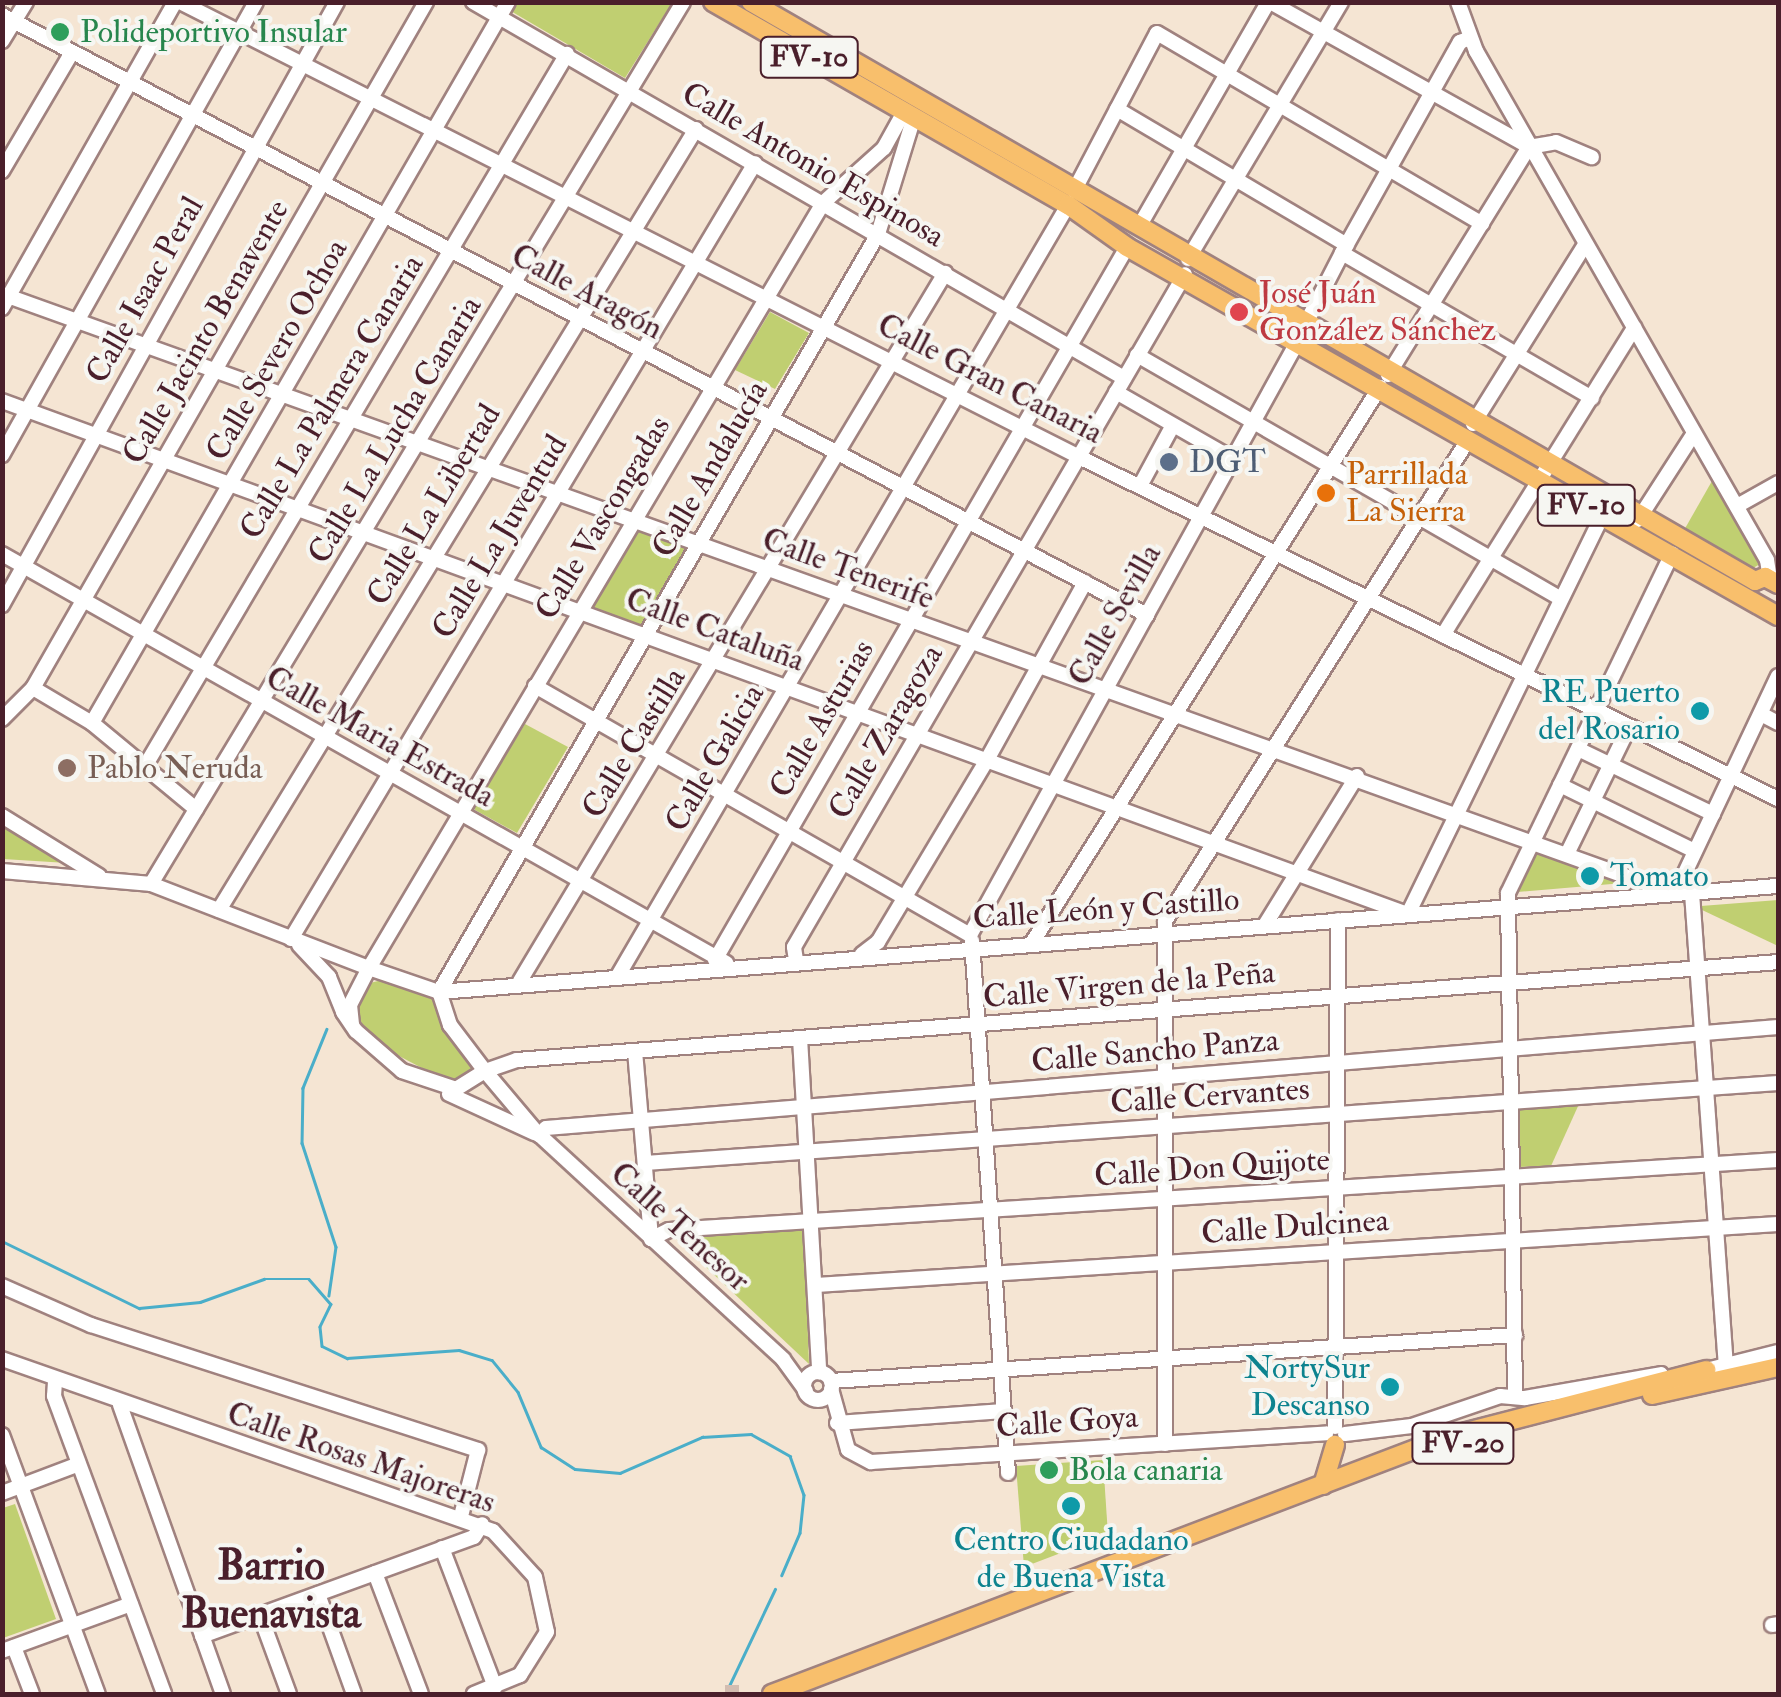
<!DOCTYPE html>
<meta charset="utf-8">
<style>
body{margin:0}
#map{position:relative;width:1781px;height:1697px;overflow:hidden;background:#f5e5d3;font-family:"IM FELL Double Pica",serif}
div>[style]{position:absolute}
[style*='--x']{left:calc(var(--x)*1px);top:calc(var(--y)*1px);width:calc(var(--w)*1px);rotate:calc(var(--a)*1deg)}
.green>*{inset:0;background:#c0cf71}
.stream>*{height:2.5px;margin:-1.25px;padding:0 1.25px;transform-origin:1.25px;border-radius:1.25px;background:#4aaec9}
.minor-tunnel>*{height:14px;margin-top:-7px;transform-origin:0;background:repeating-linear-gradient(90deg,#d3bdb1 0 14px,transparent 0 21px)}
.roads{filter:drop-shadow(2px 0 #a0827f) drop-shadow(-2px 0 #a0827f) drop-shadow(0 2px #a0827f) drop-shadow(0 -2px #a0827f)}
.minor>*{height:14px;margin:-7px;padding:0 7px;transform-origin:7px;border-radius:7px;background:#fff}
.minor>.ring{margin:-7px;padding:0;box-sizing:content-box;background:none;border:14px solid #fff;border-radius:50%}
.major>*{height:18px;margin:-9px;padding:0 9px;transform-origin:9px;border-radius:9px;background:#f8bf6c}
.dots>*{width:28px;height:28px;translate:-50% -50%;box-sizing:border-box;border:5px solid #f6f6f2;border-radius:50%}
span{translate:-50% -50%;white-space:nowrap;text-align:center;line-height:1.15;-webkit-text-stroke:8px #f6f6f2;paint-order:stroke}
.shield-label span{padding:2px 8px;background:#f6f6f2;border:2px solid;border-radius:8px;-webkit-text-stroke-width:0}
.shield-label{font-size:30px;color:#4a1f2b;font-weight:700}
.leisure-label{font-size:32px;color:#27864d}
.left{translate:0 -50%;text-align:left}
.street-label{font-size:32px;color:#4a1f2b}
.health-label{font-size:32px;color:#be3a42}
.service-label{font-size:32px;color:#4e5e75}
.food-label{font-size:32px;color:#c56008}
.culture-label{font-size:32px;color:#0d838f}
.right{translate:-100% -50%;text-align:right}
.education-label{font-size:32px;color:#785e54}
.district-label{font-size:42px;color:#4a1f2b;font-weight:700}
.frame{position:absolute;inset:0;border:5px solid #4a1f2b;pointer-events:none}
</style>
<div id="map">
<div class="green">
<i style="clip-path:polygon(514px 2px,672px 3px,625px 78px,509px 10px)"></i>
<i style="clip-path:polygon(770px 312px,809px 333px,775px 389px,735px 370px)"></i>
<i style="clip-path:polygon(1712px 481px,1760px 564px,1748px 571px,1683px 532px)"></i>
<i style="clip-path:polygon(635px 530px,687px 548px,634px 640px,583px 619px)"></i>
<i style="clip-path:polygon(525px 724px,568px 747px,517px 833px,475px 810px,475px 803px)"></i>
<i style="clip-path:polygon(2px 823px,67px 863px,3px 859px)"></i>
<i style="clip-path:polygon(1538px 850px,1635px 882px,1517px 892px)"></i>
<i style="clip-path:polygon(1778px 900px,1778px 946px,1700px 909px,1701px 906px)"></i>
<i style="clip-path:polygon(382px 980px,432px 999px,443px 1026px,473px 1060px,473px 1073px,454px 1085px,384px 1048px,363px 1027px,356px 1007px,370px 983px)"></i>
<i style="clip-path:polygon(1579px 1104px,1551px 1166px,1517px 1167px,1516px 1109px)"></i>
<i style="clip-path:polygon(804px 1227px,809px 1364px,676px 1239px)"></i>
<i style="clip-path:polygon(1103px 1460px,1108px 1535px,1024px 1567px,1016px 1466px)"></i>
<i style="clip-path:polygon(15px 1504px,56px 1619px,3px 1638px,3px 1508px)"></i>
</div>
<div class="stream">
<i style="--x:327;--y:1029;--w:64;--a:112.1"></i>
<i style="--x:303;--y:1088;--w:55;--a:91"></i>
<i style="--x:302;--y:1143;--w:109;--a:71.9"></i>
<i style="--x:336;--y:1247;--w:49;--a:98.3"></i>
<i style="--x:2;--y:1241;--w:153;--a:26.1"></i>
<i style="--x:139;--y:1308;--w:61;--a:-5.6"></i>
<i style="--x:200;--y:1302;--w:68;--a:-19.8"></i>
<i style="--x:264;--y:1279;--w:45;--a:0"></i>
<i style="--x:309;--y:1279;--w:33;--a:49"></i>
<i style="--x:331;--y:1304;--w:25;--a:116"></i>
<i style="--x:320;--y:1327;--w:19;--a:84"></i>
<i style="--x:322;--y:1346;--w:28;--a:26"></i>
<i style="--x:347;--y:1358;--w:112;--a:-4.1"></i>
<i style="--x:459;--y:1350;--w:34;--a:17"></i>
<i style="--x:492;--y:1360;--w:41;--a:50.9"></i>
<i style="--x:518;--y:1392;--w:60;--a:67.3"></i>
<i style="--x:541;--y:1447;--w:40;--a:32.9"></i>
<i style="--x:575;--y:1469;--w:45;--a:5.1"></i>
<i style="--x:620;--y:1473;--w:90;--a:-23.7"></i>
<i style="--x:702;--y:1437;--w:49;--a:-3.5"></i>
<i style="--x:751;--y:1434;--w:45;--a:29.4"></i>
<i style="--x:790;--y:1456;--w:41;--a:70.3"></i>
<i style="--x:804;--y:1495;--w:38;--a:96"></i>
<i style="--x:800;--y:1533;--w:46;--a:113.2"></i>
<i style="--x:729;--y:1686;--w:107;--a:-64.6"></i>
</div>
<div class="minor-tunnel">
<i style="--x:732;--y:1694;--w:9;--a:-90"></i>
</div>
<div class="roads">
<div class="minor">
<i style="--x:180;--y:2;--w:1008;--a:26.84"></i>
<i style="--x:1079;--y:457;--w:778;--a:26.07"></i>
<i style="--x:473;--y:2;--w:752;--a:30.01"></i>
<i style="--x:1270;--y:2;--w:297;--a:29.2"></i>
<i style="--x:1458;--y:2;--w:52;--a:69.8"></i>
<i style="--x:1476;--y:51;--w:586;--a:60.24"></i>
<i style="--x:1767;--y:560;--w:18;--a:81"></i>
<i style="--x:2;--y:15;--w:1293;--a:27.66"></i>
<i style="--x:2;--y:41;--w:46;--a:-58.4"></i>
<i style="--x:1117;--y:109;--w:267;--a:30.6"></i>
<i style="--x:1529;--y:147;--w:27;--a:-10"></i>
<i style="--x:1556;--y:142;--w:39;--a:23"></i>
<i style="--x:2;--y:171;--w:138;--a:-59.5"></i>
<i style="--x:1074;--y:191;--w:178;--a:-62.3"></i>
<i style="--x:1157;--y:33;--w:377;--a:30.4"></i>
<i style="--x:1140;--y:225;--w:257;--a:-60.1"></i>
<i style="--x:1342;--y:253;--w:289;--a:30.1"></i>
<i style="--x:1188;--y:259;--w:299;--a:-59.2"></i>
<i style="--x:2;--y:294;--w:1777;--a:19.73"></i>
<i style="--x:1675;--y:894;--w:241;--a:-64.7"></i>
<i style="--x:2;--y:308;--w:352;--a:-60.5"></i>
<i style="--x:1308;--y:345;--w:20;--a:-99"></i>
<i style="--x:1305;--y:325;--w:81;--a:-62.8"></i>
<i style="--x:1342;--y:253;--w:242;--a:-60.8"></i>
<i style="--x:1460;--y:42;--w:11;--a:-22"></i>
<i style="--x:1137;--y:355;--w:486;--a:29.9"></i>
<i style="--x:1388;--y:375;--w:268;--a:-58.3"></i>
<i style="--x:1116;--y:392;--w:135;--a:29.8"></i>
<i style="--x:2;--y:401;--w:1497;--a:20.05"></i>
<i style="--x:1408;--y:914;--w:445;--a:-64"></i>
<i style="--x:1473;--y:424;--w:211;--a:-58"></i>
<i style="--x:2;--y:455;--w:519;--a:-60.72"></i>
<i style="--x:1140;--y:486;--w:69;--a:-61.6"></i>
<i style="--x:1737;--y:506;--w:47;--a:-29.3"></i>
<i style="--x:1638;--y:520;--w:103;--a:-57.2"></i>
<i style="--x:2;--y:554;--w:832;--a:29.46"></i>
<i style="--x:2;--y:605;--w:690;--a:-60.95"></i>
<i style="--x:1443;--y:635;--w:362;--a:-58.1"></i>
<i style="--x:535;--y:686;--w:501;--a:29.79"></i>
<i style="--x:33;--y:688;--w:69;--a:30.7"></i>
<i style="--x:92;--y:723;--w:135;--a:39.6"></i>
<i style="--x:1761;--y:714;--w:19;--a:28"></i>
<i style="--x:2;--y:719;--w:44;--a:-45"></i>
<i style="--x:33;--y:688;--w:791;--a:-60.19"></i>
<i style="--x:92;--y:723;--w:832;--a:-60.02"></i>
<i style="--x:1578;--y:749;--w:150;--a:25.7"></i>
<i style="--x:144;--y:768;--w:830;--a:-59.36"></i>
<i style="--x:1560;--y:785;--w:150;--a:26.1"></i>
<i style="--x:2;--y:816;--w:114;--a:31.7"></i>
<i style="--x:1568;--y:852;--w:139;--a:-64"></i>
<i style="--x:2;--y:871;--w:150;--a:5"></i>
<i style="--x:151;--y:884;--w:234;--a:21.1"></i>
<i style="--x:369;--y:968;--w:890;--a:-59.31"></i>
<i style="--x:823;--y:203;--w:82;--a:-42"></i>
<i style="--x:884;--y:148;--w:39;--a:-61"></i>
<i style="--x:151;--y:884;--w:1030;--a:-58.9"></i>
<i style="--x:1692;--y:893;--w:473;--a:85.9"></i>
<i style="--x:219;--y:910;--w:915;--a:-58.59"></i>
<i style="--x:1265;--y:925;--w:175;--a:-58.3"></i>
<i style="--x:970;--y:935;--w:668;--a:-61.1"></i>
<i style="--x:1293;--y:350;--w:32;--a:-90"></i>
<i style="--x:291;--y:939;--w:904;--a:-59.12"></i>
<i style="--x:972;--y:941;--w:533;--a:86.13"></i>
<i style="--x:1032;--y:943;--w:656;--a:-57.96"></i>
<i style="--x:299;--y:945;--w:44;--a:46.8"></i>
<i style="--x:329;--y:977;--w:38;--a:68"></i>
<i style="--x:343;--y:1012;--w:23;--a:56"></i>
<i style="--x:356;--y:1031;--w:61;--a:41"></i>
<i style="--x:402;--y:1071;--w:57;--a:18.4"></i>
<i style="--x:456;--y:1089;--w:34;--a:-32"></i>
<i style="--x:485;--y:1071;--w:58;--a:-127.3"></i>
<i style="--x:450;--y:1025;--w:35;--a:-108"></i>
<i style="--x:439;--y:992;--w:74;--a:-161.1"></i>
<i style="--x:369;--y:968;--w:42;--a:117.2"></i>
<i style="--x:350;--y:1005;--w:20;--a:84"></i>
<i style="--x:862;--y:954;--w:20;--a:-37"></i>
<i style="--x:878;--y:942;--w:214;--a:-59.1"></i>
<i style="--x:988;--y:758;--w:201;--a:-61.1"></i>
<i style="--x:715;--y:960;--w:823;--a:-59.98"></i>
<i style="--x:796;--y:960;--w:13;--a:-99"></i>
<i style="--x:794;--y:947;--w:778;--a:-59.84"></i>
<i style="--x:619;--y:974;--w:890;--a:-59.72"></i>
<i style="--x:520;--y:981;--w:826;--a:-59.02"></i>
<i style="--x:439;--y:992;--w:1343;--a:-4.53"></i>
<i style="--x:439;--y:992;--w:876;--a:-59.92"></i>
<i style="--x:878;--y:234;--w:119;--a:-72.9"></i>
<i style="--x:800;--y:1038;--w:335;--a:86.7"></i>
<i style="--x:635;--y:1051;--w:189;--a:85.1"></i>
<i style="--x:651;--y:1239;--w:20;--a:-27"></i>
<i style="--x:669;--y:1230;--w:1111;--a:-3.61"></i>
<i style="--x:449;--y:1094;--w:94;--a:24.6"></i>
<i style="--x:539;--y:1135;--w:10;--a:-45"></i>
<i style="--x:546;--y:1128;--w:1236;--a:-4.69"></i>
<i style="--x:645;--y:1163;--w:1136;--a:-4.04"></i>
<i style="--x:816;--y:1285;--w:964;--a:-3.63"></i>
<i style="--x:2;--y:1286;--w:97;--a:23.7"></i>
<i style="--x:91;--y:1325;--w:407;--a:17.9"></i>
<i style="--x:478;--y:1450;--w:68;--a:104.4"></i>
<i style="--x:2;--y:1359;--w:520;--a:19.31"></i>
<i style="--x:493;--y:1531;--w:62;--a:47.6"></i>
<i style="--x:535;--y:1577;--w:56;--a:77.7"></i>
<i style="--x:547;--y:1632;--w:51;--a:122.1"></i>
<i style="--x:520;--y:1675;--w:50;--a:157.6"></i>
<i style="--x:1706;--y:1370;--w:74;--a:-14"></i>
<i class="ring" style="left:804px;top:1372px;width:14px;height:14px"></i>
<i style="--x:831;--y:1381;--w:686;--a:-3.85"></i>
<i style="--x:55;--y:1382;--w:14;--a:94"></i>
<i style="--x:54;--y:1396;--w:318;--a:69.7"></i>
<i style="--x:831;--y:1389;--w:63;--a:74.4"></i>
<i style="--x:848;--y:1450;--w:26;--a:28"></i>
<i style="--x:871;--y:1462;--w:456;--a:-3.6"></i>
<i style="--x:806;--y:1391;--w:39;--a:-126"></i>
<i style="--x:783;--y:1359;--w:331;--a:-137.4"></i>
<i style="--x:539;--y:1135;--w:84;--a:-130.2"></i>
<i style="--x:485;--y:1071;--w:34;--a:-19"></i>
<i style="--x:517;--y:1060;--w:1265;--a:-4.44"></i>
<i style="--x:1515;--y:1397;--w:504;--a:-90.8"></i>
<i style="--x:1508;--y:893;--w:377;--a:-64.2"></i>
<i style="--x:120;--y:1405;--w:307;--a:70.4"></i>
<i style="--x:837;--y:1423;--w:167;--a:-4.1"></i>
<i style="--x:1335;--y:1427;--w:507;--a:-89.66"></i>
<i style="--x:1345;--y:1434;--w:67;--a:-6.8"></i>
<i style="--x:1412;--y:1426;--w:93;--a:-18.8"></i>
<i style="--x:1500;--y:1396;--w:25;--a:5"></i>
<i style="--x:1525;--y:1398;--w:138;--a:-10"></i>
<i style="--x:2;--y:1435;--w:276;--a:69.7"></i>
<i style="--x:1165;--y:1444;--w:523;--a:-90"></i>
<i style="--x:1165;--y:921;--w:568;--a:-57.79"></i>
<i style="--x:2;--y:1493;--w:82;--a:-20.6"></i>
<i style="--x:442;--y:1548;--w:149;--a:69.1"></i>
<i style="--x:375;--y:1573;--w:129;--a:69.2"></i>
<i style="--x:318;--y:1594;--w:106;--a:70.2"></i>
<i style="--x:260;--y:1615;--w:84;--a:69.8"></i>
<i style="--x:1772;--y:1625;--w:6;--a:-9"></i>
<i style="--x:202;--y:1636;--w:289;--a:-20"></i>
<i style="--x:474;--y:1537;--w:15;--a:-58"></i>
<i style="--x:14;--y:1647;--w:50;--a:69"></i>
<i style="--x:2;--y:1651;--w:137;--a:-20"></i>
</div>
<div class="major">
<i style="--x:713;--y:2;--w:409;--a:29.8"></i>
<i style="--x:1068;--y:205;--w:72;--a:35.4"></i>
<i style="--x:1127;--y:247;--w:748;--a:29.55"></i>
<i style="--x:751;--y:2;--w:1159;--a:29.97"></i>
<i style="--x:1755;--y:581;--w:11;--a:-22"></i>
<i style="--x:1765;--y:577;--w:15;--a:28"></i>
<i style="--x:1652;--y:1395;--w:129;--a:-12.5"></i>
<i style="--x:1323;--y:1485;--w:42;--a:-73.3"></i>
<i style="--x:772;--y:1694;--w:722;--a:-20.84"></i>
<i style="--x:1447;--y:1437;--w:268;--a:-14.5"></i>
</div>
</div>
<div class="dots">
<i style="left:60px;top:32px;background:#2e9e5b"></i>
<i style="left:1239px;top:312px;background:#e0444e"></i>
<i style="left:1169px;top:462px;background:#5c6f8a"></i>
<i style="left:1326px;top:493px;background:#e8710a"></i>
<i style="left:1700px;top:711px;background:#0f9aa8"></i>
<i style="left:67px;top:768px;background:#8d6e63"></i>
<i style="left:1590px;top:876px;background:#0f9aa8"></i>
<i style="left:1390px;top:1387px;background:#0f9aa8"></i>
<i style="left:1049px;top:1470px;background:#2e9e5b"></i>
<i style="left:1071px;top:1506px;background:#0f9aa8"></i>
</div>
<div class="shield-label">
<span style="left:809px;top:57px">FV-10</span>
<span style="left:1586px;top:505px">FV-10</span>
<span style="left:1463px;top:1443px">FV-20</span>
</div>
<div class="leisure-label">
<span class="left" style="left:80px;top:32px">Polideportivo Insular</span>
<span class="left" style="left:1069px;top:1470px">Bola canaria</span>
</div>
<div class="street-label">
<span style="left:813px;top:165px;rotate:30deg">Calle Antonio Espinosa</span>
<span style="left:145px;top:290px;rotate:-61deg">Calle Isaac Peral</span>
<span style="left:587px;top:292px;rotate:28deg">Calle Aragón</span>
<span style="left:206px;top:332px;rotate:-60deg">Calle Jacinto Benavente</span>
<span style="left:277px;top:350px;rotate:-60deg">Calle Severo Ochoa</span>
<span style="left:990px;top:379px;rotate:27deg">Calle Gran Canaria</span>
<span style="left:332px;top:397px;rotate:-59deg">Calle La Palmera Canaria</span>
<span style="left:395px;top:430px;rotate:-59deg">Calle La Lucha Canaria</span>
<span style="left:710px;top:469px;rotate:-60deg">Calle Andalucía</span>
<span style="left:434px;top:505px;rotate:-59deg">Calle La Libertad</span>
<span style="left:603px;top:518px;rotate:-59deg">Calle Vascongadas</span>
<span style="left:500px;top:537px;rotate:-59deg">Calle La Juventud</span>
<span style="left:848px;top:569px;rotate:20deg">Calle Tenerife</span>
<span style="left:1115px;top:615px;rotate:-61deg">Calle Sevilla</span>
<span style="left:715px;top:630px;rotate:20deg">Calle Cataluña</span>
<span style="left:822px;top:719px;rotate:-60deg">Calle Asturias</span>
<span style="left:886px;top:732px;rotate:-60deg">Calle Zaragoza</span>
<span style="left:380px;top:737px;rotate:29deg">Calle Maria Estrada</span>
<span style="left:634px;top:743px;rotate:-59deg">Calle Castilla</span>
<span style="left:715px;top:758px;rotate:-60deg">Calle Galicia</span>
<span style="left:1106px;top:909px;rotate:-4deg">Calle León y Castillo</span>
<span style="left:1129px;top:985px;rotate:-5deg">Calle Virgen de la Peña</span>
<span style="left:1155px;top:1051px;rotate:-5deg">Calle Sancho Panza</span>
<span style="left:1210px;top:1096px;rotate:-4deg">Calle Cervantes</span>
<span style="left:1212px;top:1168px;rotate:-4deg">Calle Don Quijote</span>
<span style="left:680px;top:1227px;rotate:42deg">Calle Tenesor</span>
<span style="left:1295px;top:1227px;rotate:-4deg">Calle Dulcinea</span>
<span style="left:1067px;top:1422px;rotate:-4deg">Calle Goya</span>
<span style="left:361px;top:1458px;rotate:19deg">Calle Rosas Majoreras</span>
</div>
<div class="health-label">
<span class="left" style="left:1259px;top:312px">José Juán<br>González Sánchez</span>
</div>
<div class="service-label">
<span class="left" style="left:1189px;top:462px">DGT</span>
</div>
<div class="food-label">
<span class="left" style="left:1346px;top:493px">Parrillada<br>La Sierra</span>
</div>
<div class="culture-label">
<span class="right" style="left:1680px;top:711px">RE Puerto<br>del Rosario</span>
<span class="left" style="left:1610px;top:876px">Tomato</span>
<span class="right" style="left:1370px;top:1387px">NortySur<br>Descanso</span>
<span style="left:1071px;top:1559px">Centro Ciudadano<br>de Buena Vista</span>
</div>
<div class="education-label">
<span class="left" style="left:87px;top:768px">Pablo Neruda</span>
</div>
<div class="district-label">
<span style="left:271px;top:1590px">Barrio<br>Buenavista</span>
</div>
<div class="frame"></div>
</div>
